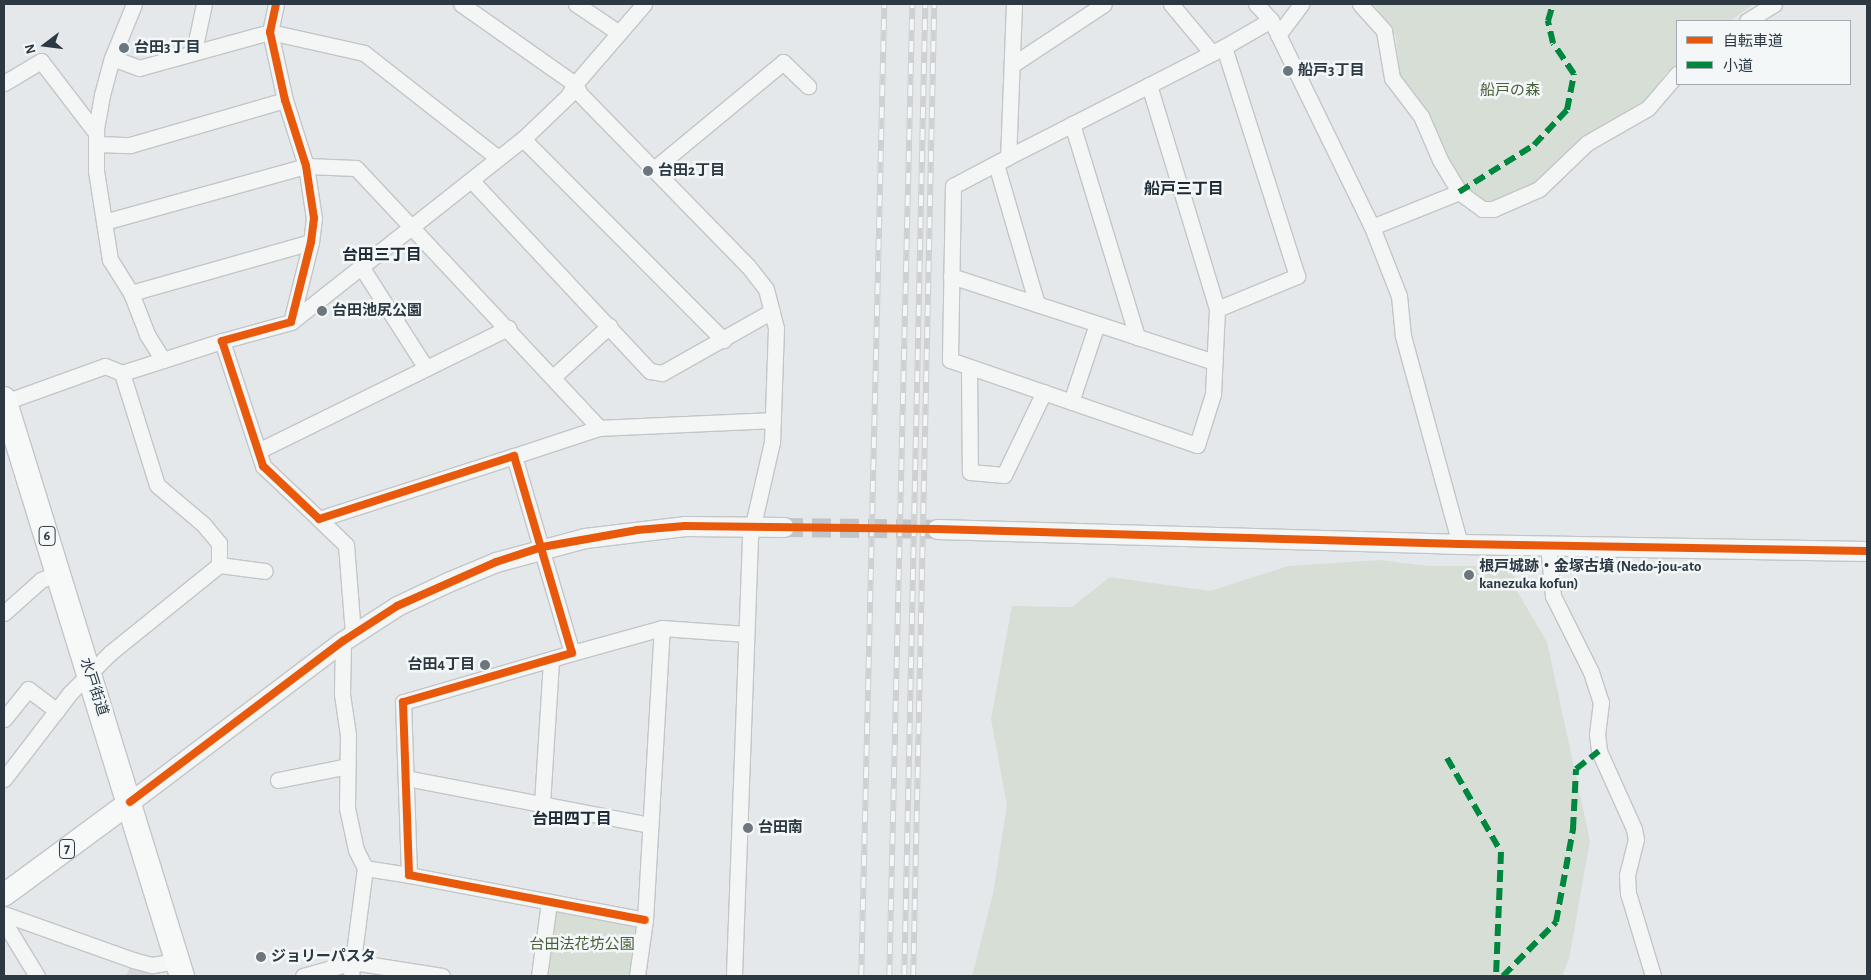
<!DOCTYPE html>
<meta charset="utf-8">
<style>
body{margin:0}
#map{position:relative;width:1871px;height:980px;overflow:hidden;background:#e5e8ea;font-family:"Alegreya Sans","Noto Sans JP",sans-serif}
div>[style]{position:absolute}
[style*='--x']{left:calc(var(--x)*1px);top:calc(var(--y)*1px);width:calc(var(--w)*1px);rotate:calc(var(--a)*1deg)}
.built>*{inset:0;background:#d4d8dd}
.green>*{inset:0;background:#d7ded6}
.tertiary-tunnel>*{height:19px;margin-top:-9.5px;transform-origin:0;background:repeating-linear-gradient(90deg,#c0c5c9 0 19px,transparent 0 28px)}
.roads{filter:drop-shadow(1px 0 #c3c6c8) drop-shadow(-1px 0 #c3c6c8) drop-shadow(0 1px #c3c6c8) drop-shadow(0 -1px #c3c6c8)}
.minor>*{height:15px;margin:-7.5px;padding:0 7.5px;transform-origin:7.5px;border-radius:7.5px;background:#f4f6f6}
.tertiary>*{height:19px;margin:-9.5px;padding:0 9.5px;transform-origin:9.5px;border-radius:9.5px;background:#f4f6f6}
.primary>*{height:22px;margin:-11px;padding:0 11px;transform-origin:11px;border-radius:11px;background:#f7f8f8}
.trunk>*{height:24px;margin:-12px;padding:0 12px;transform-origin:12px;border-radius:12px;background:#f7f8f8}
.rail>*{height:5.5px;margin-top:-2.75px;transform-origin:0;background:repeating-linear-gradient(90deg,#f3f7f8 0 11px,#ced0d1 0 22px);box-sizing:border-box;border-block:1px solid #ced0d1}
.quiet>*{height:6px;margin-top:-3px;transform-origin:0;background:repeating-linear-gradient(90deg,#00873e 0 12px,transparent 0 18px)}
.cycleway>*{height:8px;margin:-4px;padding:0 4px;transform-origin:4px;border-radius:4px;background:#e8590c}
.dots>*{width:14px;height:14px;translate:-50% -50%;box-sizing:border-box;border:2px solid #f3f7f8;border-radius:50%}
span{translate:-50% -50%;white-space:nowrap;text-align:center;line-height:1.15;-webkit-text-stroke:5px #f3f7f8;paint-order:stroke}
.shield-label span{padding:1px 4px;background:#f3f7f8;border:1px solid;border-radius:4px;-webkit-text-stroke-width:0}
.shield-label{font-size:14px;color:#2c3943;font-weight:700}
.poi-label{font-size:15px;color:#2c3943;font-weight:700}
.left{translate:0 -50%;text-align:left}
.right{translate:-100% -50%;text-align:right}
.park-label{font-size:15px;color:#485f39}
.street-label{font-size:15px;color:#2c3943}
.neighbourhood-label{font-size:16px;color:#1e2a34;font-weight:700}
.frame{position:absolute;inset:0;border:5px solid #2c3943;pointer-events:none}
.legend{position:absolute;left:1676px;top:20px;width:175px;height:65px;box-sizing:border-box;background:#f3f7f8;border:1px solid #a3abb0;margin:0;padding:6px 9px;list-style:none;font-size:15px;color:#2c3943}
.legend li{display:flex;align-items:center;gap:10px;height:25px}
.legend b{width:25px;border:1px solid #a3abb0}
.north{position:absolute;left:20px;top:20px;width:50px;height:50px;-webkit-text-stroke:4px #f3f7f8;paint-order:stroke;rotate:255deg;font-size:14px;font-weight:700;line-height:20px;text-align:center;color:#2c3943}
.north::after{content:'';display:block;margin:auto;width:18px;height:22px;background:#2c3943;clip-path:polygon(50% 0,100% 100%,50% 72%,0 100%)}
</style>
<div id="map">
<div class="built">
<i style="clip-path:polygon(132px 962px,151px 968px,155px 976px,126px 976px)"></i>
</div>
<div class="green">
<i style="clip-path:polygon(1374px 4px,1754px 4px,1730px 21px,1677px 21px,1677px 65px,1665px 74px,1644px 105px,1537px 185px,1497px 203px,1481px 202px,1461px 188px,1399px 75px,1396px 37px)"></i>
<i style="clip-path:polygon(1380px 560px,1428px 566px,1514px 566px,1517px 591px,1547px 642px,1590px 841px,1569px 959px,1562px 976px,972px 976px,993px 894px,1007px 805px,991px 719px,1012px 606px,1072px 607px,1110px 577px,1210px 591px,1288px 566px)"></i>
<i style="clip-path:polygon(560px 910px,634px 924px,637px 930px,630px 976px,545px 976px,556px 914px)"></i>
</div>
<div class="tertiary-tunnel">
<i style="--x:784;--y:527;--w:153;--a:0.7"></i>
</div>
<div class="roads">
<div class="minor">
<i style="--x:276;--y:4;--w:29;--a:102"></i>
<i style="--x:270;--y:32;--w:70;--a:77.6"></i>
<i style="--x:285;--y:100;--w:69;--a:72.3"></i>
<i style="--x:306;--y:166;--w:53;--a:81.3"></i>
<i style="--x:314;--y:218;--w:24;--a:97"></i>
<i style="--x:311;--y:242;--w:82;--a:104"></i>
<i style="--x:291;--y:322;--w:72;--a:164.6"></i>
<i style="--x:222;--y:341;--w:132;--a:71.8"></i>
<i style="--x:263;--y:466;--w:77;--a:43.4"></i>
<i style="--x:319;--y:519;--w:205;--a:-17.9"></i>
<i style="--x:514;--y:456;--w:205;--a:73.6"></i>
<i style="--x:572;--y:653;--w:176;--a:163.8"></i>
<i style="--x:403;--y:702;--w:173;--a:88"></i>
<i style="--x:409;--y:875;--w:240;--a:10.8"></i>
<i style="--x:576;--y:4;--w:52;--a:34"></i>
<i style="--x:644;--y:4;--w:106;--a:130.8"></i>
<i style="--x:575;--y:84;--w:11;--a:63"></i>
<i style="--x:580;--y:94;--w:240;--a:45.7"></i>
<i style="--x:748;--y:266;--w:29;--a:52"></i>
<i style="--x:766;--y:289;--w:40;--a:75.6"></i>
<i style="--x:776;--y:328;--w:114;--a:92"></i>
<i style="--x:772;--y:442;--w:98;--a:102.9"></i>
<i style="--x:750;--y:538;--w:438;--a:92.1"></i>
<i style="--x:1014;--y:4;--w:153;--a:92.2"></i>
<i style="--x:1008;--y:157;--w:62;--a:152.2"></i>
<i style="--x:953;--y:186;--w:174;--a:91"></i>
<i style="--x:950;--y:360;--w:261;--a:19"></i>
<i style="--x:1197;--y:445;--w:53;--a:-72.6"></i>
<i style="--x:1213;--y:394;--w:85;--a:-87.3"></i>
<i style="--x:1217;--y:309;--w:87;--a:-22.4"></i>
<i style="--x:1297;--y:276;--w:240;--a:-107.7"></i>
<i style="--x:1224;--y:47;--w:54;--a:-29.9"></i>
<i style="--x:1171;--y:4;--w:64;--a:50.1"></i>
<i style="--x:1256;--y:4;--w:22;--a:47"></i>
<i style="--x:1271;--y:20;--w:230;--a:64"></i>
<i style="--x:1372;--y:227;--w:74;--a:68.6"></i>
<i style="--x:1399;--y:296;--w:40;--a:84.3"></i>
<i style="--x:1403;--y:336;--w:216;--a:74.7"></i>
<i style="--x:1360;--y:4;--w:36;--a:48"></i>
<i style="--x:1384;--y:31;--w:48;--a:80.3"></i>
<i style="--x:1392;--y:78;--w:48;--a:52.7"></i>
<i style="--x:1421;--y:116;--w:48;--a:66.6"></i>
<i style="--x:1440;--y:160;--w:37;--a:59"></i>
<i style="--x:1747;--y:21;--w:32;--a:-32"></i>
<i style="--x:1278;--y:35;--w:39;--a:-53"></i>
<i style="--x:194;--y:51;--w:48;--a:-78"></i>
<i style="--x:112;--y:58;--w:29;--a:20"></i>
<i style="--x:139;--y:68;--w:136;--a:-15.4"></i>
<i style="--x:270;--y:32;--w:96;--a:12.6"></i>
<i style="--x:364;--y:53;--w:170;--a:38.1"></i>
<i style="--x:1012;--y:65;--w:110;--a:-33.5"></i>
<i style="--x:4;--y:83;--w:43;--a:-30.7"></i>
<i style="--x:41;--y:61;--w:91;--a:52.6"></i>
<i style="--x:1149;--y:85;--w:234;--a:73.1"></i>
<i style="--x:1072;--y:124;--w:223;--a:73"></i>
<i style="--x:523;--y:139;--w:284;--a:45.1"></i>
<i style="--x:97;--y:144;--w:33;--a:2"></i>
<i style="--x:130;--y:145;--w:161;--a:-16.2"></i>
<i style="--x:1008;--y:157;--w:242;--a:-27"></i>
<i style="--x:996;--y:164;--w:146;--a:73.7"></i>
<i style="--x:655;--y:168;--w:166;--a:-39.6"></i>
<i style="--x:783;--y:62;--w:35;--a:44"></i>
<i style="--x:472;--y:181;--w:260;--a:46.9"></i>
<i style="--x:650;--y:371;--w:12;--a:9"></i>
<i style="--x:662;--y:373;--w:126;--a:-29.4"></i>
<i style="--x:104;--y:222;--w:210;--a:-15.5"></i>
<i style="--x:306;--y:166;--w:50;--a:2.3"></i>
<i style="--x:356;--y:168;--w:356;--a:46.9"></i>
<i style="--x:1372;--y:227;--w:94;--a:-21.9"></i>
<i style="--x:1459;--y:192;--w:29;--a:36"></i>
<i style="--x:1482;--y:209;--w:11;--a:0"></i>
<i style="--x:1493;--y:209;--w:50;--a:-23.5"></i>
<i style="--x:1539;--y:189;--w:66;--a:-43.8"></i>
<i style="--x:1587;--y:143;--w:70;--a:-29.8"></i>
<i style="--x:1648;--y:108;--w:45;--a:-49.5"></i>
<i style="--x:362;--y:268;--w:119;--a:57.4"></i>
<i style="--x:951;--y:276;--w:277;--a:18.1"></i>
<i style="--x:131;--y:293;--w:187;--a:-15.8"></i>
<i style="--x:291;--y:322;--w:295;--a:-38.3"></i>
<i style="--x:523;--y:139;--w:62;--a:-43.7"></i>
<i style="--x:568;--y:96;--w:14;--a:-60"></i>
<i style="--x:575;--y:84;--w:139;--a:-144.9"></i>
<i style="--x:163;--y:360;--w:62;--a:-17.9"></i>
<i style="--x:969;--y:367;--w:105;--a:89.5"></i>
<i style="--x:970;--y:472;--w:34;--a:5"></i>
<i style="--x:1004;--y:475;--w:92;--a:-64.3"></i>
<i style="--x:553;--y:377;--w:76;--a:-42.3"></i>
<i style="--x:5;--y:402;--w:106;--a:-19.8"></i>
<i style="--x:105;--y:366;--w:18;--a:22"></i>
<i style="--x:1071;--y:402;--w:82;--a:-71.6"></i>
<i style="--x:258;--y:451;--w:279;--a:-26.2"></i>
<i style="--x:514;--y:456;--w:89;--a:-18.2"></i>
<i style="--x:599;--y:428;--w:174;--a:-2.6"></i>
<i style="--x:319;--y:519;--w:37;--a:44"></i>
<i style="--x:346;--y:545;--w:89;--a:85.5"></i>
<i style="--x:1548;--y:545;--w:51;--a:84.4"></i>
<i style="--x:1553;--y:596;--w:85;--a:63.4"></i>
<i style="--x:1591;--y:672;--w:32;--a:72"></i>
<i style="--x:1601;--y:702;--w:32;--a:97"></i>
<i style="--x:1597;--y:734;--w:17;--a:83"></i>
<i style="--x:1599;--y:751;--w:85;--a:65.8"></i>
<i style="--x:1634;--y:829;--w:10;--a:79"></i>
<i style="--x:1636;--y:839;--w:37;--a:104"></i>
<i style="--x:1627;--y:875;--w:18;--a:87"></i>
<i style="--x:1628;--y:893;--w:87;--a:73.2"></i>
<i style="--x:219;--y:565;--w:46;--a:7.4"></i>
<i style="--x:4;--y:613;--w:50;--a:-41.7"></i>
<i style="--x:41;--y:580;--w:18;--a:-22"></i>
<i style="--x:343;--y:641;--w:53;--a:91.1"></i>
<i style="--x:342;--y:694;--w:41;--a:81.7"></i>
<i style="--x:348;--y:735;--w:73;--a:90.8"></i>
<i style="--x:347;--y:808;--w:43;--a:77.9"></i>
<i style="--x:356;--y:850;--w:20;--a:63"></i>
<i style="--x:365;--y:868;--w:109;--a:97.4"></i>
<i style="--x:572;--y:653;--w:93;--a:-15.5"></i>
<i style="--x:662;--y:628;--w:84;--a:4.1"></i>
<i style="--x:4;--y:719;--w:38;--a:-51"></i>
<i style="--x:28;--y:689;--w:36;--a:37"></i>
<i style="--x:406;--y:778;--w:249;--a:10.9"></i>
<i style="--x:4;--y:779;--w:108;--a:-52.5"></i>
<i style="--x:70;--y:693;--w:57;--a:-45"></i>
<i style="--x:110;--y:653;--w:140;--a:-38.9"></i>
<i style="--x:219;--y:565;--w:22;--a:-90"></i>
<i style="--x:219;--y:543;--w:25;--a:-130"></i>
<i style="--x:203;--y:524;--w:60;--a:-139.7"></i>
<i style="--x:157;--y:485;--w:117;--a:-107.4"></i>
<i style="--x:122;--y:373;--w:43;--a:-17.6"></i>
<i style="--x:163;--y:360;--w:31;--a:-122"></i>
<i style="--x:147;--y:334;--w:44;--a:-111.3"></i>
<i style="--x:131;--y:293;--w:39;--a:-122"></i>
<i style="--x:110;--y:260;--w:90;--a:-98.9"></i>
<i style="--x:96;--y:171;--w:42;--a:-90"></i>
<i style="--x:96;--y:129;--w:35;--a:-80"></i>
<i style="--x:102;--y:95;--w:38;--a:-75"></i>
<i style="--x:112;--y:58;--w:58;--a:-67.8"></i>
<i style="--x:278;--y:780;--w:71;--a:-11.3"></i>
<i style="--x:542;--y:804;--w:145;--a:-86.4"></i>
<i style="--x:365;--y:868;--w:45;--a:9"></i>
<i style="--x:4;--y:914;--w:137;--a:19.6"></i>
<i style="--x:133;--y:960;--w:20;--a:15"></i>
<i style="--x:152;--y:965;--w:25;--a:-9"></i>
<i style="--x:4;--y:922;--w:63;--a:58.6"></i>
<i style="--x:303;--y:976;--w:52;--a:-15.6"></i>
<i style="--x:353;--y:962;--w:90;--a:8.9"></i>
<i style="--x:539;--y:976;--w:75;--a:-82.3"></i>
<i style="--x:637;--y:976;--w:57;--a:-81.9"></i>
<i style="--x:645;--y:920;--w:292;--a:-86.7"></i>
</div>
<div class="tertiary">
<i style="--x:937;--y:529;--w:523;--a:1.64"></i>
<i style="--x:1460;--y:544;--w:407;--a:1"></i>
<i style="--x:130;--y:802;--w:267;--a:-37.1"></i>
<i style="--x:343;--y:641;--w:64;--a:-32.9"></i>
<i style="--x:397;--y:606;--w:56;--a:-25.2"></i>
<i style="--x:448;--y:582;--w:52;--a:-22.6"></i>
<i style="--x:496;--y:562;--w:92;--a:-15.1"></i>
<i style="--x:585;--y:538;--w:101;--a:-6.8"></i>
<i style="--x:685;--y:526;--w:99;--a:0.6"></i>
</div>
<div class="primary">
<i style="--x:4;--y:895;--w:157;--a:-36.4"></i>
</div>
<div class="trunk">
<i style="--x:4;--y:399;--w:604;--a:72.86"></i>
</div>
</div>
<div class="rail">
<i style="--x:861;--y:976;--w:972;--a:-88.64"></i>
<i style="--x:889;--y:976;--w:972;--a:-88.64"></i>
<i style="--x:904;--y:976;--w:972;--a:-88.76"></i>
<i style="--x:913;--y:976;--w:972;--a:-88.76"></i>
</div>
<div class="quiet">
<i style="--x:1459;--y:192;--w:89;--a:-32.1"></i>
<i style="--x:1534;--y:145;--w:48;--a:-46.7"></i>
<i style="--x:1567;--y:110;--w:37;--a:-79"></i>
<i style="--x:1574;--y:74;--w:37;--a:-124"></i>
<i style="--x:1553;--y:43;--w:23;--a:-103"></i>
<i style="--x:1548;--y:21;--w:18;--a:-74"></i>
<i style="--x:1447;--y:758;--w:108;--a:60.1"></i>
<i style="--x:1501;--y:852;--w:124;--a:92.3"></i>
<i style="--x:1503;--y:976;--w:76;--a:-45.5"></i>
<i style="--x:1556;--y:922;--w:95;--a:-79.6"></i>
<i style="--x:1573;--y:829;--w:60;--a:-87.1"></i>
<i style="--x:1576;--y:769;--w:29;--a:-38"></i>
</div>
<div class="cycleway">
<i style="--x:276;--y:4;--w:29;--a:102"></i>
<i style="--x:270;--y:32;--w:70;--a:77.6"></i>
<i style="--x:285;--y:100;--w:69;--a:72.3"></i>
<i style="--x:306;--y:166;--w:53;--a:81.3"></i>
<i style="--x:314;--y:218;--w:24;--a:97"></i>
<i style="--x:311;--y:242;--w:82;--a:104"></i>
<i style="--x:291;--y:322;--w:72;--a:164.6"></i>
<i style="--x:222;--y:341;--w:132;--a:71.8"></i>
<i style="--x:263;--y:466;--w:77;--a:43.4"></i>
<i style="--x:319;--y:519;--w:205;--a:-17.9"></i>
<i style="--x:514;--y:456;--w:205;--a:73.6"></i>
<i style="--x:572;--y:653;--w:176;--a:163.8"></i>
<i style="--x:403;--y:702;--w:173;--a:88"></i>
<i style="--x:409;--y:875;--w:240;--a:10.8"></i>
<i style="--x:130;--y:802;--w:267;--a:-37.1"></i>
<i style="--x:343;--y:641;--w:64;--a:-32.9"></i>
<i style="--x:397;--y:606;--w:108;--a:-24"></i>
<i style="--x:496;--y:562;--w:48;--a:-18.1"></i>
<i style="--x:542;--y:547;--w:97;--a:-10.1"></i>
<i style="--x:637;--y:530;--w:48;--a:-4.8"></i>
<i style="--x:685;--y:526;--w:252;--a:0.7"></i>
<i style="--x:937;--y:529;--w:523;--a:1.64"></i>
<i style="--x:1460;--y:544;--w:407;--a:1"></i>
</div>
<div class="dots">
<i style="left:124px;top:48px;background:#6d767d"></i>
<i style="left:1288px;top:71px;background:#6d767d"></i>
<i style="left:648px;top:171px;background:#6d767d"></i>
<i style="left:322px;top:311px;background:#6d767d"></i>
<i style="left:1469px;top:575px;background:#6d767d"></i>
<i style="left:485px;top:665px;background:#6d767d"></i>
<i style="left:748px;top:828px;background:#6d767d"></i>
<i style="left:261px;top:957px;background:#6d767d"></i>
</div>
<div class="shield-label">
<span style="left:47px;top:536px">6</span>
<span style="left:67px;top:849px">7</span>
</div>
<div class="poi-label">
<span class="left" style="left:134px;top:48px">台田3丁目</span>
<span class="left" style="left:1298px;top:71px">船戸3丁目</span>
<span class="left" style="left:658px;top:171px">台田2丁目</span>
<span class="left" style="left:332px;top:311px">台田池尻公園</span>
<span class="left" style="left:1479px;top:575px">根戸城跡・金塚古墳 (Nedo-jou-ato<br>kanezuka kofun)</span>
<span class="right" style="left:475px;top:665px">台田4丁目</span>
<span class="left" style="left:758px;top:828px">台田南</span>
<span class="left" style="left:271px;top:957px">ジョリーパスタ</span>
</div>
<div class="park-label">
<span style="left:1510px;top:91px">船戸の森</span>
<span style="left:582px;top:945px">台田法花坊公園</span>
</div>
<div class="street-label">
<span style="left:94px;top:687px;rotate:72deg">水戸街道</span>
</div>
<div class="neighbourhood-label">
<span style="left:1184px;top:189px">船戸三丁目</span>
<span style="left:382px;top:255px">台田三丁目</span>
<span style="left:572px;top:819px">台田四丁目</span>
</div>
<div class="frame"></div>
<ul class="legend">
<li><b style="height:6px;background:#e8590c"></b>自転車道</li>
<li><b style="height:6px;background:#00873e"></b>小道</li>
</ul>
<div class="north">N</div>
</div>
